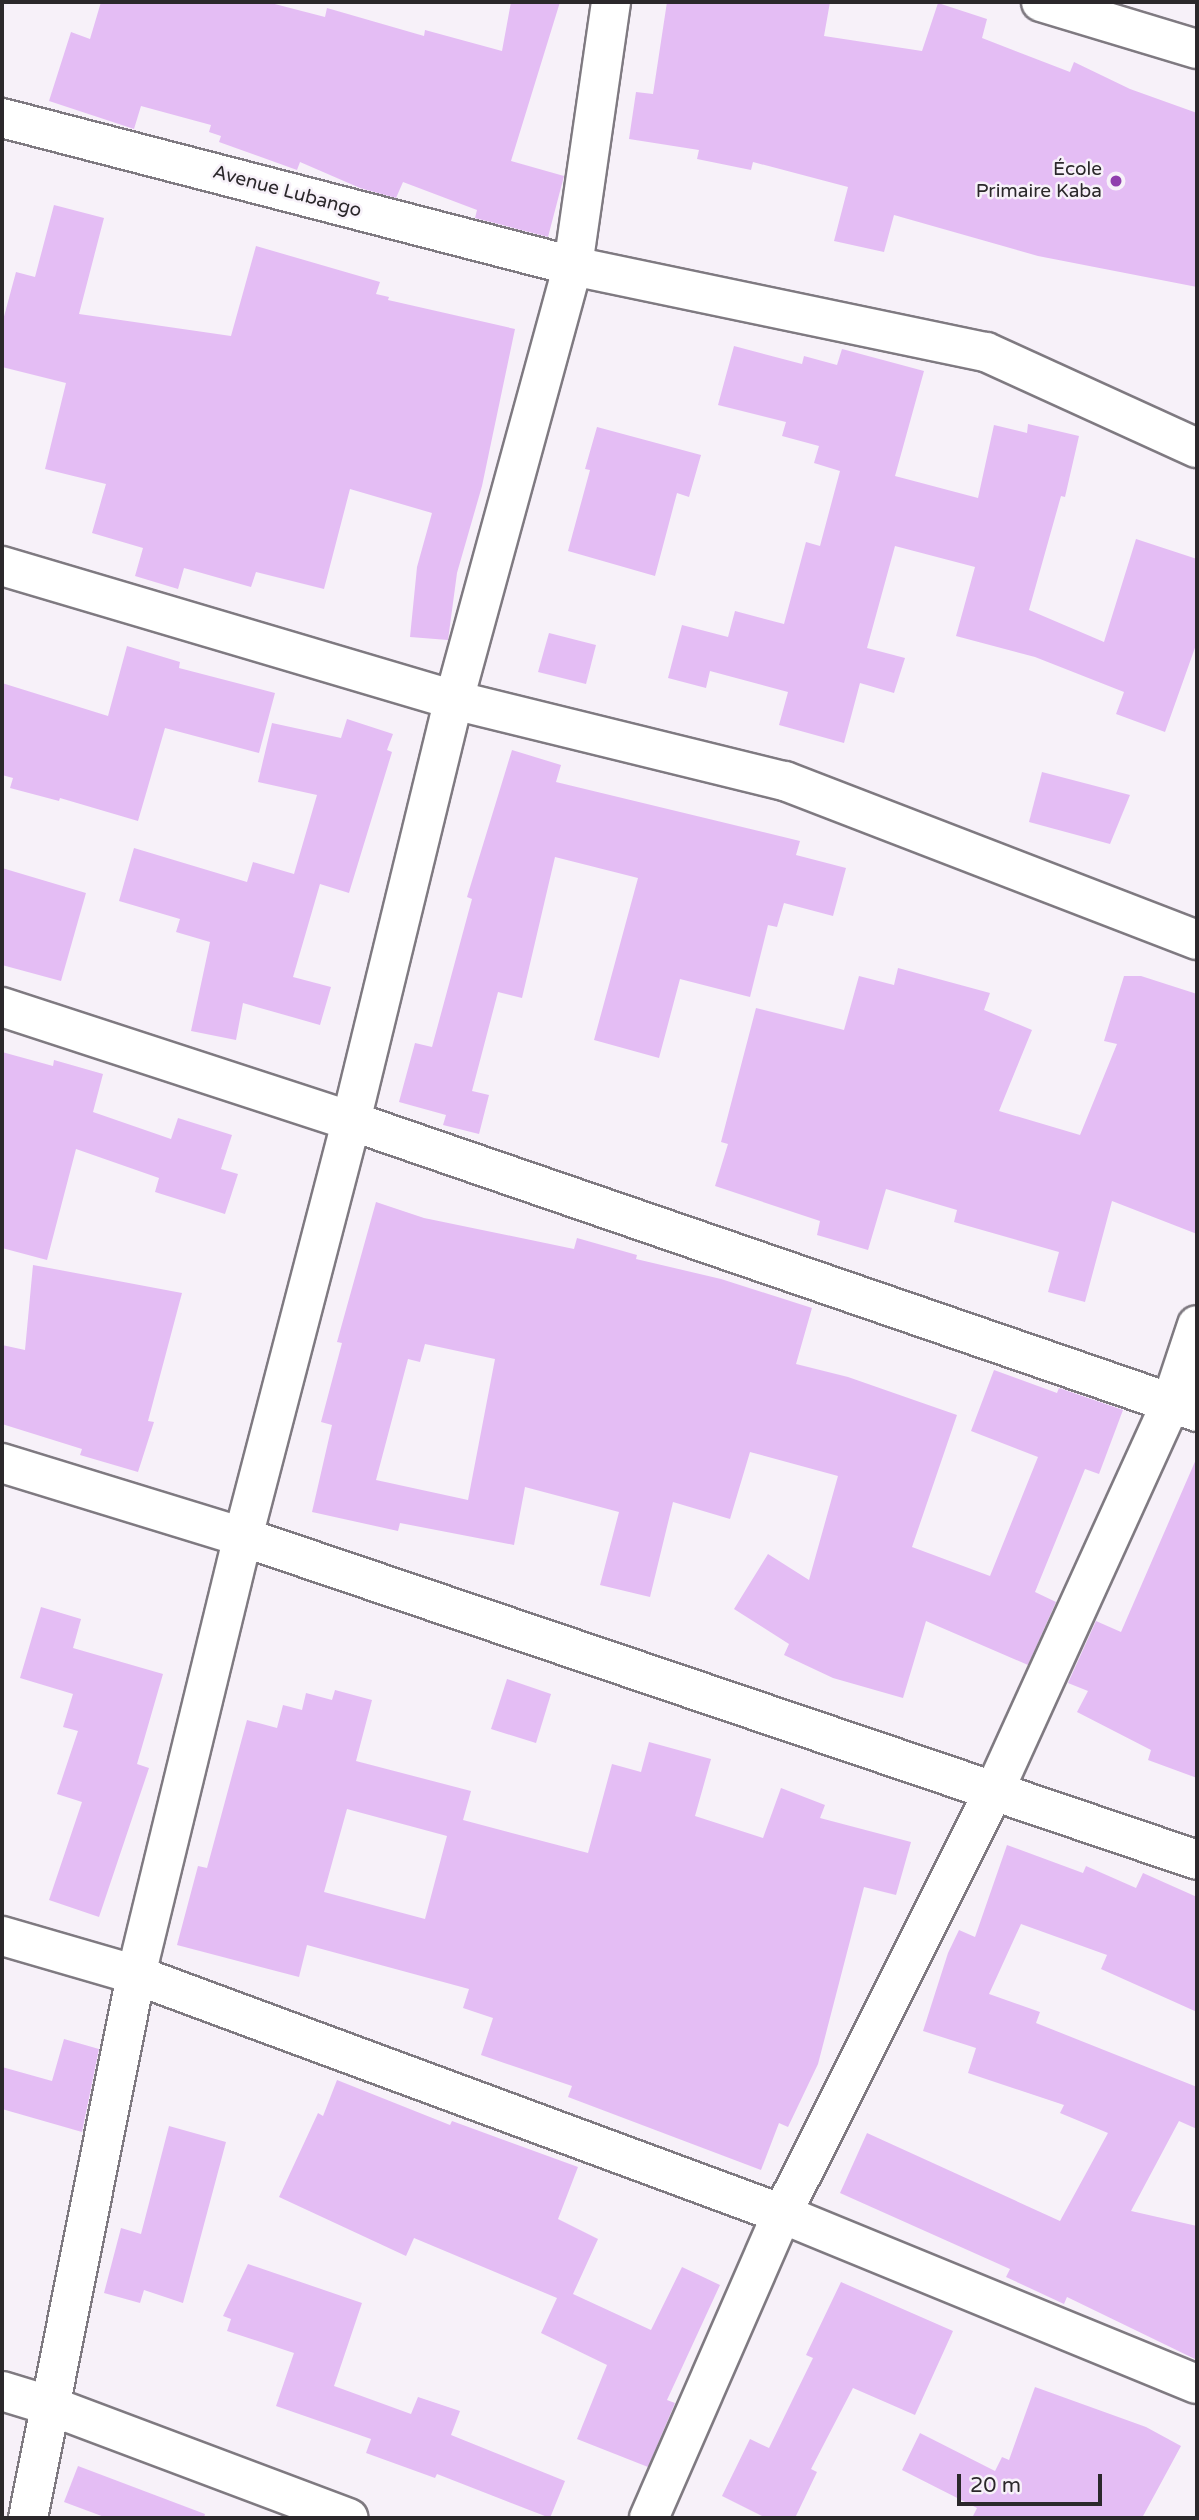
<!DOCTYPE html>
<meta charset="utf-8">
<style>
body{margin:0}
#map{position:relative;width:1199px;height:2520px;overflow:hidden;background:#f7f1f9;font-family:"Varela Round",sans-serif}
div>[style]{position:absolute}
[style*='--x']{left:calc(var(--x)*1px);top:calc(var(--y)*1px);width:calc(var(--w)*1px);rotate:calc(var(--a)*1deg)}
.building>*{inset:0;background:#e4bdf4}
.roads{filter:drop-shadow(2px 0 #7f7a81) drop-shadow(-2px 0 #7f7a81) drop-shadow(0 2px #7f7a81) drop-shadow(0 -2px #7f7a81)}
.street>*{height:38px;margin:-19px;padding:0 19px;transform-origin:19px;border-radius:19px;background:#fff}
.dots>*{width:19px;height:19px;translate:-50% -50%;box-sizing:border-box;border:4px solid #f7f1f9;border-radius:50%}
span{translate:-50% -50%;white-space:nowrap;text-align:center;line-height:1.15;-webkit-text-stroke:5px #f7f1f9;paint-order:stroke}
.poi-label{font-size:19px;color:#2b282b}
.right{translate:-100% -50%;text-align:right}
.street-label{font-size:19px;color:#2b282b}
.frame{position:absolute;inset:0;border:4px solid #2b282b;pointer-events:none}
.scale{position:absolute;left:957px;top:2474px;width:145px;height:32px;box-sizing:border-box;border:4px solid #2b282b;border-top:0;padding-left:9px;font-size:21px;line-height:24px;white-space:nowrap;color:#2b282b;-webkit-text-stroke:5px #f7f1f9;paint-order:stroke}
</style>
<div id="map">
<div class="building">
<i style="clip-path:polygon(101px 2px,267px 2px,325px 17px,327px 8px,424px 36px,425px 30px,502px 51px,511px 2px,560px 2px,511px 161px,564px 176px,548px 237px,475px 218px,477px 210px,403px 182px,396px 198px,360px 188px,300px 162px,297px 170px,219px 142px,221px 136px,209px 132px,211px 125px,141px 106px,134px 129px,49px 101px,71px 32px,90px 39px)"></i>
<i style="clip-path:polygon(667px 2px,830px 2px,824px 36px,922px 51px,938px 3px,987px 19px,982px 38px,1070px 72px,1074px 62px,1130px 89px,1197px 113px,1197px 287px,1038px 256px,894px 215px,884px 252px,834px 241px,848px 187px,753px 162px,751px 170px,697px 159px,699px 150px,629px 139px,636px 92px,653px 94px)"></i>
<i style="clip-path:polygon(54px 205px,104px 218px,79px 314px,231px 336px,256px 246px,380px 282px,376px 294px,389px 297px,388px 300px,515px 329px,482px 486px,457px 573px,448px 640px,410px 637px,417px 567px,432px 513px,350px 489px,324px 589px,256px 572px,251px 587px,184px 568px,178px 589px,135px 576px,143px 548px,92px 533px,106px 484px,45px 469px,66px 383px,2px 367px,2px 324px,16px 272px,35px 277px)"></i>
<i style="clip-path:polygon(734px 346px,802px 364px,804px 356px,837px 365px,842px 349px,924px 371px,895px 476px,978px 498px,994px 425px,1027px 433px,1028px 424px,1079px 436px,1065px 497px,1061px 496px,1029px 610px,1104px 642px,1136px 539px,1197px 559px,1197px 642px,1165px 732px,1116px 714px,1124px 692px,1035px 657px,956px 636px,975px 567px,895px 546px,867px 648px,905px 658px,894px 693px,860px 683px,844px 743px,779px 725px,788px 692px,710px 671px,706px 688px,668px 678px,682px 625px,728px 637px,735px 611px,784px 624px,806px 542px,820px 546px,840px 471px,814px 463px,819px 446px,782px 436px,786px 422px,718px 405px)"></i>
<i style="clip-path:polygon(597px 427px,701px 455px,689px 497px,677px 493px,655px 576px,568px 551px,590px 470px,585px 469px)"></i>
<i style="clip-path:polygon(549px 633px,596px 645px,586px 684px,538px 672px)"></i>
<i style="clip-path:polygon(127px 646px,180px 662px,179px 668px,275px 693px,259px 753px,165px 728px,138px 821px,60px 798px,59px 801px,10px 788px,13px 778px,2px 775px,2px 683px,108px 716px)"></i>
<i style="clip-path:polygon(347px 719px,393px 734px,387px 750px,392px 752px,349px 893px,320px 884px,293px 977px,331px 987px,320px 1025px,243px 1003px,236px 1040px,191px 1031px,210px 942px,176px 932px,180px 919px,119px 901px,134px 848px,247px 882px,253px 862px,294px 874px,317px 795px,258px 782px,272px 723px,341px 738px)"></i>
<i style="clip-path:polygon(512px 750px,561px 765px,556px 782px,800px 841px,796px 855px,846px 868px,833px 916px,784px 903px,777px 927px,768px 925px,750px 997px,680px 979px,659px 1058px,594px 1040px,638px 878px,555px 857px,522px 998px,498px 992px,472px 1091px,489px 1095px,479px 1134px,443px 1125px,446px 1115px,399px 1102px,415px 1043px,432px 1047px,472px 899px,467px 897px)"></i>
<i style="clip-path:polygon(1042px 772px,1130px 795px,1110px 844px,1029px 822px)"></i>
<i style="clip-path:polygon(2px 868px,86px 893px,61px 981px,2px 965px)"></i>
<i style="clip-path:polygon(898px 968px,990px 993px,984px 1010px,1032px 1030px,999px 1111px,1080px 1135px,1117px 1044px,1104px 1041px,1124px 976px,1141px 976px,1197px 994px,1197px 1234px,1112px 1201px,1085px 1302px,1048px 1292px,1059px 1252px,954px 1222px,957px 1210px,886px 1189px,868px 1250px,817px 1235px,820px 1221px,715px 1186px,728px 1144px,721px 1142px,756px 1008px,844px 1030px,859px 976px,894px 985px)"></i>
<i style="clip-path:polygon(2px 1052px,53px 1066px,54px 1060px,103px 1074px,93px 1112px,171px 1139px,178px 1118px,232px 1135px,221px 1169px,238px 1174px,225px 1214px,155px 1192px,159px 1178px,76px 1149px,47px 1260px,2px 1248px)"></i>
<i style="clip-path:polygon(evenodd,376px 1202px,424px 1218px,574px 1249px,577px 1238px,637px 1255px,636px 1259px,721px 1279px,812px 1308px,796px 1364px,848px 1377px,957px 1415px,912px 1547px,990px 1576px,1038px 1457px,971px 1431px,994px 1370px,1057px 1393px,1059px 1388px,1123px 1410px,1099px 1474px,1085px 1469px,1035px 1592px,1056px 1602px,1028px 1665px,926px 1621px,903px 1698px,833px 1678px,784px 1655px,789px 1644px,734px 1609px,768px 1554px,809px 1580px,838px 1476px,750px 1452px,730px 1519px,673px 1502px,650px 1597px,600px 1585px,619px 1512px,525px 1487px,514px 1545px,400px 1523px,398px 1531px,312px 1512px,332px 1425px,321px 1422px,342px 1343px,337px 1342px,376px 1202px,425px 1344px,495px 1359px,468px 1500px,376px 1480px,408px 1359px,420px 1362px,425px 1344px)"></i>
<i style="clip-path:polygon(33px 1265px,182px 1293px,148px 1421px,154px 1422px,138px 1472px,80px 1455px,82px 1449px,2px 1424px,2px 1345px,25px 1350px)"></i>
<i style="clip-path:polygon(1197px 1457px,1197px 1778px,1148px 1760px,1151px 1750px,1077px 1712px,1088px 1691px,1068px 1683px,1096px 1621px,1121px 1632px)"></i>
<i style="clip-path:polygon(41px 1607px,81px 1619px,73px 1648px,163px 1674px,137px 1764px,149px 1768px,99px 1917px,49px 1900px,82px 1802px,57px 1794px,78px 1731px,63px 1727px,73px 1694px,20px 1678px)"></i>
<i style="clip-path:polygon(507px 1679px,551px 1694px,536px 1743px,491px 1729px)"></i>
<i style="clip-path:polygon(evenodd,335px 1690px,372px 1700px,356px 1761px,471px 1791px,463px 1820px,588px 1853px,612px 1764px,641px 1772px,649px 1742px,711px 1759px,695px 1816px,763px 1838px,781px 1788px,825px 1805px,820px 1818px,911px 1842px,896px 1895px,864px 1887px,818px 2064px,788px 2127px,779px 2123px,761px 2170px,568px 2097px,572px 2086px,481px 2055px,493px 2018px,463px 2008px,469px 1989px,307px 1945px,299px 1977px,177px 1945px,198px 1866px,207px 1868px,247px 1720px,277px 1728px,283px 1705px,302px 1710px,306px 1693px,332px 1700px,335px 1690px,347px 1809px,447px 1836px,425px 1919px,324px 1892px,347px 1809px)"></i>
<i style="clip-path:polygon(1007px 1845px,1083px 1873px,1086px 1866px,1136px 1888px,1143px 1873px,1197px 1897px,1197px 2012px,1101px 1969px,1107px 1955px,1021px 1924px,989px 1994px,1040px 2012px,1036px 2023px,1197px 2087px,1197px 2129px,1179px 2121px,1131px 2211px,1197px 2226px,1197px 2360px,1067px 2297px,1064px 2304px,1006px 2277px,1010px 2269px,840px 2193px,867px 2133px,1060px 2221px,1108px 2133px,1060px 2113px,1064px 2105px,968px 2073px,976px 2048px,923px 2031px,948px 1953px,959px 1930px,975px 1937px)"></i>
<i style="clip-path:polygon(64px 2039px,99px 2049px,82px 2132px,2px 2109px,2px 2067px,52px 2081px)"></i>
<i style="clip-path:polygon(337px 2080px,450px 2125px,452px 2121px,578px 2167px,558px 2219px,598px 2239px,573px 2294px,651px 2330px,682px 2267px,720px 2285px,667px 2400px,675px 2403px,648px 2467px,577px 2439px,607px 2365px,541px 2333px,557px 2298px,414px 2238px,406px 2256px,279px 2197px,318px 2113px,323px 2116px)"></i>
<i style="clip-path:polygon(169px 2126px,226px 2142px,183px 2303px,144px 2290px,140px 2303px,104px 2293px,121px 2228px,141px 2234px)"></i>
<i style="clip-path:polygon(248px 2264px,362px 2303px,334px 2386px,411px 2414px,418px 2397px,460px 2411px,451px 2435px,565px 2481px,550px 2518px,437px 2474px,435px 2478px,366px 2453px,371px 2439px,276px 2406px,294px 2353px,227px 2331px,231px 2319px,223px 2316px)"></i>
<i style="clip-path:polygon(841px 2282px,953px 2331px,915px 2415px,853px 2388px,811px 2469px,817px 2472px,795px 2518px,766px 2518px,722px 2496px,750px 2439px,769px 2448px,813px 2358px,806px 2355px)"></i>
<i style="clip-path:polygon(1035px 2387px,1146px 2427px,1181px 2446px,1142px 2518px,972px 2518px,977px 2508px,902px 2470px,920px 2433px,995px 2471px,1002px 2457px,1009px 2460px)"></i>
<i style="clip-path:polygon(78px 2466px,205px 2514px,204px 2518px,107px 2518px,64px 2502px)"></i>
</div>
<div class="roads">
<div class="street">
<i style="--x:1041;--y:2;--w:163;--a:16.8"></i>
<i style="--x:2;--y:118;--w:590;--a:14.53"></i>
<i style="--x:573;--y:266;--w:422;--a:11.8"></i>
<i style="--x:986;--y:352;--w:232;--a:24.5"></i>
<i style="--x:2;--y:566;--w:471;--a:16.5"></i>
<i style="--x:454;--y:700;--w:341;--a:13.8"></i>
<i style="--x:785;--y:781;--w:442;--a:21.1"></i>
<i style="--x:2;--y:1007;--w:367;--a:18.1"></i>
<i style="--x:351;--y:1121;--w:895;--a:18.98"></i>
<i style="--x:2;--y:1463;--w:252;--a:17.1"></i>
<i style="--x:243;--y:1537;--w:1007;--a:18.7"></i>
<i style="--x:2;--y:1936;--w:140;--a:16.2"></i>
<i style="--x:136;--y:1975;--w:689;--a:20.3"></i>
<i style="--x:782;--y:2214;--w:448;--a:22.3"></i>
<i style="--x:2;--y:2391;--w:48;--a:16.9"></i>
<i style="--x:48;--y:2405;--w:321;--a:20.6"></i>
<i style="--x:28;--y:2518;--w:554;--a:-78.75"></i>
<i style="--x:136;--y:1975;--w:451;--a:-76.3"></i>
<i style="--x:243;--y:1537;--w:430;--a:-75.4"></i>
<i style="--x:351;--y:1121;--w:433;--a:-76.3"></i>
<i style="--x:454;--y:700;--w:450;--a:-74.7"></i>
<i style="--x:573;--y:266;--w:267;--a:-81.8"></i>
<i style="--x:649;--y:2518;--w:332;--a:-66.4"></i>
<i style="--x:782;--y:2214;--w:475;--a:-63.4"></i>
<i style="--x:995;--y:1789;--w:424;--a:-65.5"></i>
<i style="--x:1171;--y:1403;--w:82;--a:-71.6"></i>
</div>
</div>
<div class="dots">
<i style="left:1116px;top:181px;background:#903ead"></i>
</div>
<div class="poi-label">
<span class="right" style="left:1102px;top:181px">École<br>Primaire Kaba</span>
</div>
<div class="street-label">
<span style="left:287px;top:192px;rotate:15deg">Avenue Lubango</span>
</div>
<div class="frame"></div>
<div class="scale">20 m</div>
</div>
